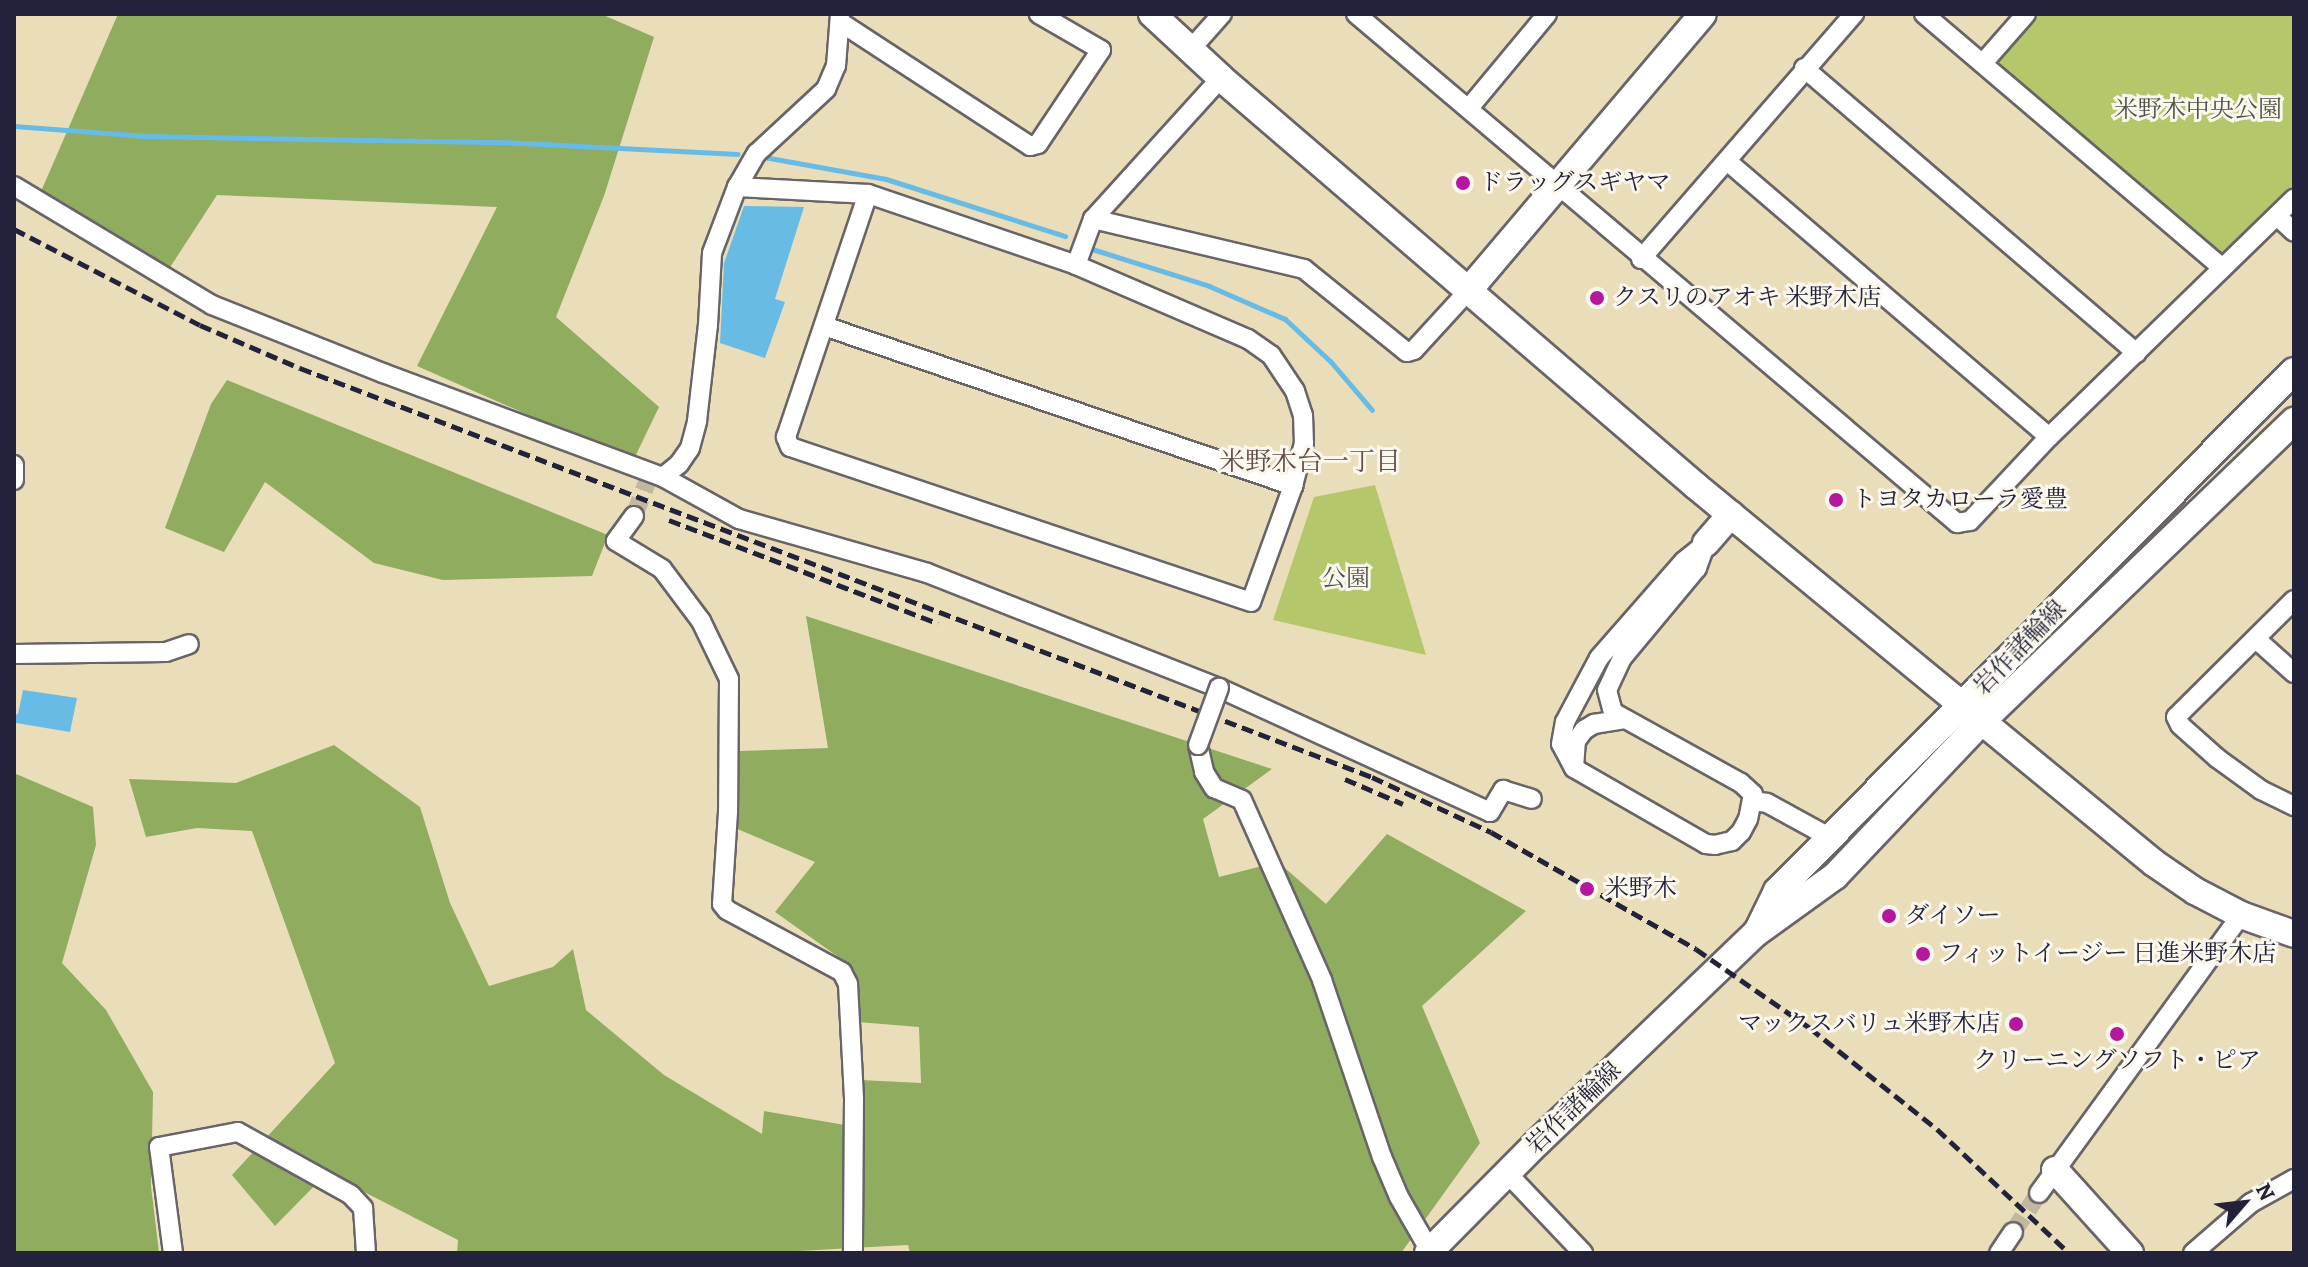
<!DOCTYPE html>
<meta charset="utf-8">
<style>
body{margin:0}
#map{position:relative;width:2308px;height:1267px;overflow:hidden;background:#eadeba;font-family:Alegreya,"Noto Serif JP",serif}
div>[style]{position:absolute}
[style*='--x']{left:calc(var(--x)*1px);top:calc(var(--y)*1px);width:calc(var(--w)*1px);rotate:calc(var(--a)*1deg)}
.green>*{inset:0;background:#b4c76b}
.forest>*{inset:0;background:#8fac5f}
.water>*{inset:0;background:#68bbe4}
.stream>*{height:5px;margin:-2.5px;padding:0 2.5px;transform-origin:2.5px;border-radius:2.5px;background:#68bbe4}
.street-tunnel>*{height:18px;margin-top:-9px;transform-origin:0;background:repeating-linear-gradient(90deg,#c2b8a1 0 18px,transparent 0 27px)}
.roads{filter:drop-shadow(2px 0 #686467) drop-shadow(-2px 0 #686467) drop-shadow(0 2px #686467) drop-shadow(0 -2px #686467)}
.street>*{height:18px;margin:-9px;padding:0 9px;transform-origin:9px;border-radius:9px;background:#fff}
.secondary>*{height:26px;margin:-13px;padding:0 13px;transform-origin:13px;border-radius:13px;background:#fff}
.rail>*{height:5px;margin-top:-2.5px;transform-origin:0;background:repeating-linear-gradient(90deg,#22223b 0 12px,transparent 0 18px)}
.bridges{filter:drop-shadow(2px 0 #686467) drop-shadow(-2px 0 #686467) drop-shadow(0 2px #686467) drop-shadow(0 -2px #686467)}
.street-bridge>*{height:18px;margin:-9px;padding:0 9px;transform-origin:9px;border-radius:9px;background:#fff}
.dots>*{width:22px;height:22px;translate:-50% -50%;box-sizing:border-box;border:4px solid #fbf7ec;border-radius:50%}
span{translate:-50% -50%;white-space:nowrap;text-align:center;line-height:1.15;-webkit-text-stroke:6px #fbf7ec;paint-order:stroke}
.park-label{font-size:24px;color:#4e5449}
.poi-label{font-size:24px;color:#22223b}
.left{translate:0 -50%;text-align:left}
.right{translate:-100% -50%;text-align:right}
.street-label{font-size:24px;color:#22223b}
.neighbourhood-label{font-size:26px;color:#634e49}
.frame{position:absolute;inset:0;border:16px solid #22223b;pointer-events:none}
.north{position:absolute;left:2204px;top:1163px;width:80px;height:80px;-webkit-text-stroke:6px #fbf7ec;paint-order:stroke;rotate:62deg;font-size:22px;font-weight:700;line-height:32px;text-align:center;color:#22223b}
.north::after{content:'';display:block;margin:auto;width:28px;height:36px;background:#22223b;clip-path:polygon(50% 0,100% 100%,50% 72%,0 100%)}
</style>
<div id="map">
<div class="green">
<i style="clip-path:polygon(2036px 14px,2294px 14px,2294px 188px,2227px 254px,2217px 253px,2000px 67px,1999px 58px)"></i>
<i style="clip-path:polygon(1375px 485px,1426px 655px,1273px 620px,1314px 497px)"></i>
</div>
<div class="forest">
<i style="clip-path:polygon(118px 14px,601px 14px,654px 37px,604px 196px,556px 317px,659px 407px,633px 461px,417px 366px,497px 207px,217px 195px,167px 272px,39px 196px)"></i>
<i style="clip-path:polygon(227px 380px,608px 535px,592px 576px,443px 580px,374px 563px,265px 482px,224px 552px,165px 528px,211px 404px)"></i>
<i style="clip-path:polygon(806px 616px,1272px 769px,1203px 819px,1219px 877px,1278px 862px,1326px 904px,1387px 834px,1526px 911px,1422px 1006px,1480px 1143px,1401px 1253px,910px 1253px,908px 1245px,760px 1253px,457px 1253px,458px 1240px,327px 1173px,275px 1226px,232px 1175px,335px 1063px,252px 831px,197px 828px,146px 837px,129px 779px,236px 783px,334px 745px,420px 807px,450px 903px,489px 986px,553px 967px,573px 949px,586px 1010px,664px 1075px,762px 1134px,764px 1111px,862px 1128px,860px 1080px,921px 1083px,919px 1027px,858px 1022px,847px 963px,775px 912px,815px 862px,735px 828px,740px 751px,828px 748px)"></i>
<i style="clip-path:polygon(14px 773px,93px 807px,96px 845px,62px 963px,106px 1010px,153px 1092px,151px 1186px,159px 1253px,14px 1253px)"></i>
</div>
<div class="water">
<i style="clip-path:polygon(744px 206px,804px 207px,775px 299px,785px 302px,765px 358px,720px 343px,724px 263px)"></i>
<i style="clip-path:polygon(23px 690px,77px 698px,70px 732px,16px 723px,14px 715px,18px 714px)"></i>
</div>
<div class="stream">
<i style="--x:14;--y:126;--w:132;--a:4.3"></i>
<i style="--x:146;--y:136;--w:357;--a:1"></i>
<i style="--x:503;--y:142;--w:235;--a:2.9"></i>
<i style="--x:764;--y:157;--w:124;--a:10.2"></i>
<i style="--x:886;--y:179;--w:188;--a:17.7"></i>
<i style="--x:1092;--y:249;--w:123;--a:17.5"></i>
<i style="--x:1209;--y:286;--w:83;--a:23.5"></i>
<i style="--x:1285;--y:319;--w:63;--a:43.1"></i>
<i style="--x:1331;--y:362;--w:63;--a:49.5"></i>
</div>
<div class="street-tunnel">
<i style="--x:634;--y:516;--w:47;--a:-68.9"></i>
<i style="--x:2013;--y:1232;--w:47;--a:-56.3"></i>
</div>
<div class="roads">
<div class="street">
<i style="--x:1356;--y:14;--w:788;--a:40.26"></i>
<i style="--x:1957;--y:523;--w:13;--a:-9"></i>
<i style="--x:1970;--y:521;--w:115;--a:-46.8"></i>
<i style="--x:2049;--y:437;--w:342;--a:-44.2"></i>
<i style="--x:1924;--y:14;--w:392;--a:40.4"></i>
<i style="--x:840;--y:22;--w:227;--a:33.1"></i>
<i style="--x:1030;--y:146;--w:8;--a:-14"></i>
<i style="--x:1038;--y:144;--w:113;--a:-56.2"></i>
<i style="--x:1101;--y:50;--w:72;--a:-149.9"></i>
<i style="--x:1190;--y:50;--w:48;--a:-48.4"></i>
<i style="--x:1983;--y:63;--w:65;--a:-48.7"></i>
<i style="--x:1804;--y:68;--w:438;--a:40.6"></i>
<i style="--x:1469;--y:108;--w:122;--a:-50.3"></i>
<i style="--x:1727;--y:161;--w:424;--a:40.6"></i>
<i style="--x:14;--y:186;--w:231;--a:31"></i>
<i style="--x:212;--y:305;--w:184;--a:21.7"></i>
<i style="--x:383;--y:373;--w:299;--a:20.4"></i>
<i style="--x:663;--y:477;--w:87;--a:28.9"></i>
<i style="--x:739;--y:519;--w:196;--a:16"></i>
<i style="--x:927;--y:573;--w:314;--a:21.5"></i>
<i style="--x:1219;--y:688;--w:298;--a:24.6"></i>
<i style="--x:1490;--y:812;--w:26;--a:-59"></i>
<i style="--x:1503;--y:790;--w:30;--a:17"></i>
<i style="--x:737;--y:187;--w:131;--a:3.1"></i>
<i style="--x:868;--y:194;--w:220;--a:18.8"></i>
<i style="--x:1076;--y:265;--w:187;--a:23.3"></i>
<i style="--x:1248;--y:339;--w:28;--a:35"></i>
<i style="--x:1271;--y:355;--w:43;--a:56.3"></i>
<i style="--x:1295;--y:391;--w:25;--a:72"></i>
<i style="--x:1303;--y:415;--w:28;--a:88"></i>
<i style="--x:1304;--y:443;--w:44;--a:104.3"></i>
<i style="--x:1293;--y:486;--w:123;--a:109.9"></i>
<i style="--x:1251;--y:602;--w:486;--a:-161.4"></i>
<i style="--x:790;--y:447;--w:11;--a:-112"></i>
<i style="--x:786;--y:437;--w:256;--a:-71.4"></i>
<i style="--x:2277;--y:216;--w:23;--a:43"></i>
<i style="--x:1093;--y:219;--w:217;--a:13.3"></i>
<i style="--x:1304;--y:269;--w:132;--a:38.9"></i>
<i style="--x:1407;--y:352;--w:7;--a:-16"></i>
<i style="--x:1414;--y:350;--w:80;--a:-47.5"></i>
<i style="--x:1641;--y:259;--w:325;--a:-49"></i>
<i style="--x:1076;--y:265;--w:49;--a:-69.7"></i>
<i style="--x:1093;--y:219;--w:190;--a:-47.8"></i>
<i style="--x:824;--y:326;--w:496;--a:18.8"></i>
<i style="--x:14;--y:465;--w:15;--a:90"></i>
<i style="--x:663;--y:477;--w:21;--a:-39"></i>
<i style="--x:679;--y:464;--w:19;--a:-55"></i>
<i style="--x:690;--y:448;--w:28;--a:-75"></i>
<i style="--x:697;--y:421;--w:97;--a:-83.5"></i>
<i style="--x:708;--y:325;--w:72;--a:-86.8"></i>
<i style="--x:712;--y:253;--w:71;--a:-69.3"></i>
<i style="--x:737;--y:187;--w:39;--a:-60"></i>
<i style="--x:757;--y:153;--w:94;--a:-42.8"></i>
<i style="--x:826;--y:89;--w:25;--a:-67"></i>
<i style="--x:836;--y:66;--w:52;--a:-85.6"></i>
<i style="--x:634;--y:516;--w:31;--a:126"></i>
<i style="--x:616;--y:541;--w:54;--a:31.3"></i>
<i style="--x:662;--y:569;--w:65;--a:53.1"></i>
<i style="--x:701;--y:621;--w:64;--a:64.2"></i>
<i style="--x:729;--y:679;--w:133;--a:90.4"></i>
<i style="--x:728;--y:812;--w:92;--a:93.7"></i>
<i style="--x:722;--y:904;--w:8;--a:50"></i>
<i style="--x:727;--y:910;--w:131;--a:28.3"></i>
<i style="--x:842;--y:972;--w:13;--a:63"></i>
<i style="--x:848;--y:984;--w:115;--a:87"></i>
<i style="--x:854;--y:1099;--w:154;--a:90.4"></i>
<i style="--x:1706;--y:543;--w:27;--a:110"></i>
<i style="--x:1697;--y:568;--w:117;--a:129.8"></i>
<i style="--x:1622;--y:658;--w:35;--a:115"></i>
<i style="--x:1607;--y:690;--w:23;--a:75"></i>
<i style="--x:1613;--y:712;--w:146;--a:29"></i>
<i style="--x:1741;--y:783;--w:16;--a:43"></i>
<i style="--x:1753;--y:794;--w:25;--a:101"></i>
<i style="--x:1748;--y:819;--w:15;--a:118"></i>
<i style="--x:1741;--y:832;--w:13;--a:135"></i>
<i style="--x:1732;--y:841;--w:17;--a:167"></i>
<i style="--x:1715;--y:845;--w:9;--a:-174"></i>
<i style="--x:1706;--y:844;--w:152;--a:-150.1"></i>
<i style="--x:1574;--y:768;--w:27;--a:-118"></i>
<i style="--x:1561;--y:744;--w:22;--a:-80"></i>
<i style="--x:1565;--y:722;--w:72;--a:-62"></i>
<i style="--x:1599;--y:658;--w:129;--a:-48.8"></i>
<i style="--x:1684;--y:561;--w:28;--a:-39"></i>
<i style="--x:2294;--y:600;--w:166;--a:135.2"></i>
<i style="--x:2176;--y:717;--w:9;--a:63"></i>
<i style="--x:2180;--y:725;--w:50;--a:41.7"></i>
<i style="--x:2217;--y:758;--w:54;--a:36"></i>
<i style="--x:2261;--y:790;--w:37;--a:26"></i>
<i style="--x:2256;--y:639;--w:51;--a:41.8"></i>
<i style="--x:14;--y:654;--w:152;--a:-0.8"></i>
<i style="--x:166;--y:652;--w:24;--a:-19"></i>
<i style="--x:1198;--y:745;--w:28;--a:77"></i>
<i style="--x:1204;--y:772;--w:19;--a:58"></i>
<i style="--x:1214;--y:788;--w:30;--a:23"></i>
<i style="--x:1242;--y:800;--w:197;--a:66"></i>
<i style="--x:1322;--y:980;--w:187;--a:71.3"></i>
<i style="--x:1382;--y:1157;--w:43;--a:67"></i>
<i style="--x:1399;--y:1197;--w:62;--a:60.1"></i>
<i style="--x:1574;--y:768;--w:27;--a:-86"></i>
<i style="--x:1576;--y:741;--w:14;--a:-54"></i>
<i style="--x:1584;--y:730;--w:12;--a:-31"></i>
<i style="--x:1594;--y:724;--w:31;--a:-9"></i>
<i style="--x:1753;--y:801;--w:14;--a:8"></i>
<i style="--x:1767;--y:803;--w:73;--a:28.7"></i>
<i style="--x:1508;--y:1174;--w:109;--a:46.5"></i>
<i style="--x:2039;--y:1193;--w:344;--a:-54"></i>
<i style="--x:173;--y:1253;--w:107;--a:-97.5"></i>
<i style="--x:159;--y:1147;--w:80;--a:-10.8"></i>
<i style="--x:238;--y:1132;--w:129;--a:29.1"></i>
<i style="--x:351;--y:1195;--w:18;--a:47"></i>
<i style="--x:363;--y:1208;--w:45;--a:86.2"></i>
<i style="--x:1999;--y:1253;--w:25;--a:-56"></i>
<i style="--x:2193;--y:1253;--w:77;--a:-40.8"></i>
<i style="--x:2251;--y:1203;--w:49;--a:-29.2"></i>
</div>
<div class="secondary">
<i style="--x:1152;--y:14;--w:94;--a:42.8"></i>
<i style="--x:1221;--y:78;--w:626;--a:40.66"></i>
<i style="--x:1696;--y:486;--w:593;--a:39.46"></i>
<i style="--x:2154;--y:863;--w:50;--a:34.3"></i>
<i style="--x:2195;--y:891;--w:52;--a:27.6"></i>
<i style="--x:2241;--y:915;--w:56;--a:19.7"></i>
<i style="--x:1468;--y:291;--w:363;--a:-49.7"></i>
<i style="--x:1706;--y:543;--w:38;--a:-49"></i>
<i style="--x:1758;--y:930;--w:43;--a:-64"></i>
<i style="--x:1777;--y:891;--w:733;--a:-45.17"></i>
<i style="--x:2055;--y:1170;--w:112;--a:47.9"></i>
<i style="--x:1428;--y:1253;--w:156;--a:-45.3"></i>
<i style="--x:1538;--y:1142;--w:302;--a:-43.8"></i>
<i style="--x:1756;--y:933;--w:97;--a:-35.8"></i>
<i style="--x:1835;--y:876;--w:211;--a:-46.5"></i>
<i style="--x:1980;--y:723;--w:436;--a:-43.9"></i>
</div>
</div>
<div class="rail">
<i style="--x:14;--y:229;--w:209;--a:27.3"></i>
<i style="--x:200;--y:325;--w:109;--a:23.3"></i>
<i style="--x:300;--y:368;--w:1147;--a:20.88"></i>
<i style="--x:1372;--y:777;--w:131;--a:24.8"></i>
<i style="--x:1491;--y:832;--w:236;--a:29.7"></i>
<i style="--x:1696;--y:949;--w:139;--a:34.7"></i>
<i style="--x:1810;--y:1028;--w:162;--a:38.5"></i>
<i style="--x:1937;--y:1129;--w:181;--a:43.2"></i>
<i style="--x:669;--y:520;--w:288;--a:21"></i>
<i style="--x:1345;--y:779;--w:63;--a:23.3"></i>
</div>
<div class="bridges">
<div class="street-bridge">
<i style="--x:1198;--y:745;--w:61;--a:-69.8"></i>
</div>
</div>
<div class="dots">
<i style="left:1463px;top:183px;background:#b5179e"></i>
<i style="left:1597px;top:298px;background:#b5179e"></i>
<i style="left:1836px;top:500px;background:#b5179e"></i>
<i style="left:1587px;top:889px;background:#b5179e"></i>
<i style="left:1889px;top:916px;background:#b5179e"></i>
<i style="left:1923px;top:954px;background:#b5179e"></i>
<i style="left:2016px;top:1024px;background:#b5179e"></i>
<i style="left:2117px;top:1034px;background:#b5179e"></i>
</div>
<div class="park-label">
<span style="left:2198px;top:110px">米野木中央公園</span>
<span style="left:1346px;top:579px">公園</span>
</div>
<div class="poi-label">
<span class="left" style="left:1479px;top:183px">ドラッグスギヤマ</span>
<span class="left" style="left:1613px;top:298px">クスリのアオキ 米野木店</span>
<span class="left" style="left:1852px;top:500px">トヨタカローラ愛豊</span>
<span class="left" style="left:1605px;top:889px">米野木</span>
<span class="left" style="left:1905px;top:916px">ダイソー</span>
<span class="left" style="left:1939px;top:954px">フィットイージー 日進米野木店</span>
<span class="right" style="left:2000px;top:1024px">マックスバリュ米野木店</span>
<span style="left:2117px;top:1061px">クリーニングソフト・ピア</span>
</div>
<div class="street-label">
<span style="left:2020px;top:648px;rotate:-46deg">岩作諸輪線</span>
<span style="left:1574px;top:1108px;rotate:-44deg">岩作諸輪線</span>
</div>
<div class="neighbourhood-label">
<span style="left:1310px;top:462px">米野木台一丁目</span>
</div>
<div class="frame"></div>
<div class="north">N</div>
</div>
